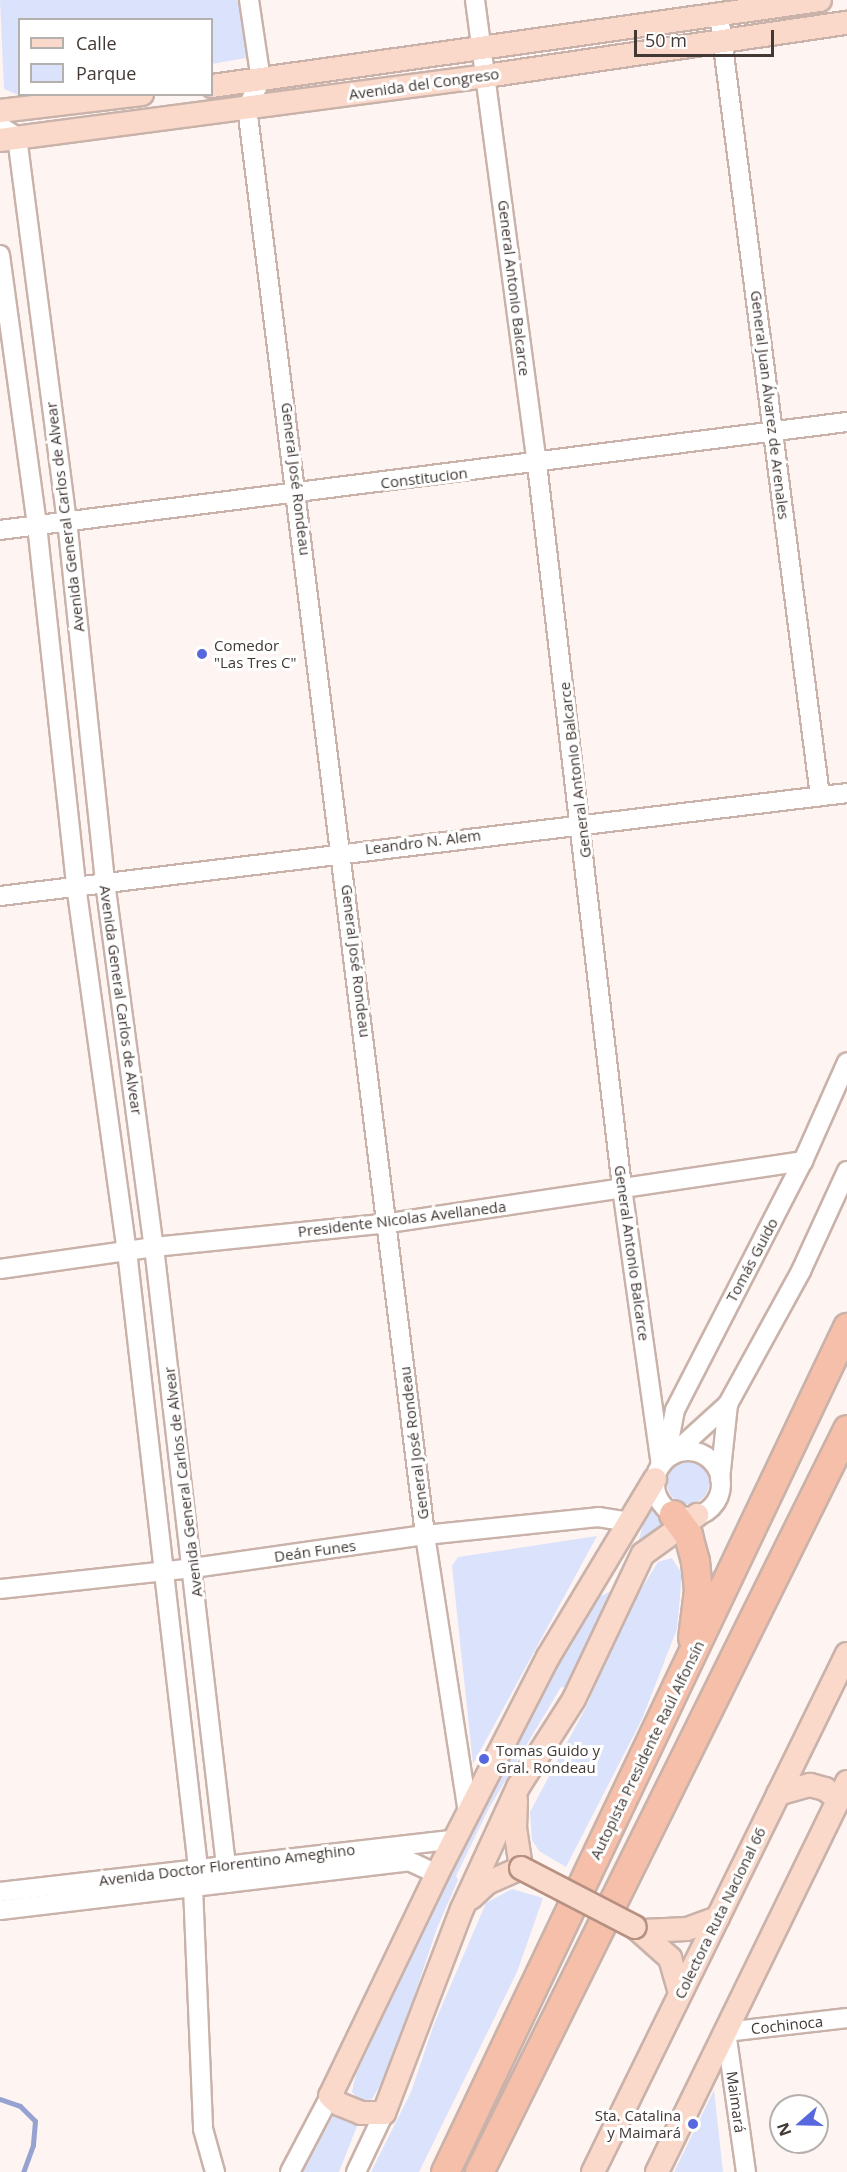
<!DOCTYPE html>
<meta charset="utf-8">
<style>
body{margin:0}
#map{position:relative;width:847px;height:2172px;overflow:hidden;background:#fef4f1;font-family:"Open Sans",sans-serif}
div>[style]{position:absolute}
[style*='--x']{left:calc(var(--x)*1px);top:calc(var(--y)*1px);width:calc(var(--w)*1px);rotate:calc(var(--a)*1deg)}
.green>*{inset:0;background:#dbe2fb}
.round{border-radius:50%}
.stream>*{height:5px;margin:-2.5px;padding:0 2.5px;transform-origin:2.5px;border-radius:2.5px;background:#96a2d1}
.roads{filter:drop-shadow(2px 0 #c9b2a9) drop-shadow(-2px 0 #c9b2a9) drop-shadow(0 2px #c9b2a9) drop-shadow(0 -2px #c9b2a9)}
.minor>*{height:18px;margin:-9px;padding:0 9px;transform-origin:9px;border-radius:9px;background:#fff}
.minor>.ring{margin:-9px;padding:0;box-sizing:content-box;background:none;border:18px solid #fff;border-radius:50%}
.major>*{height:22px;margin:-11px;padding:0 11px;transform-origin:11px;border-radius:11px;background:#fad9cb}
.highway>*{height:27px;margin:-13.5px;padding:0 13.5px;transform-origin:13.5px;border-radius:13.5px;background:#f6bfa9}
.bridges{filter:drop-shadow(2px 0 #b79080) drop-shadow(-2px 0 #b79080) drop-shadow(0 2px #b79080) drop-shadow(0 -2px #b79080)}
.major-bridge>*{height:22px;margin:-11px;padding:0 11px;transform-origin:11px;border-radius:11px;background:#fad9cb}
.dots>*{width:16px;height:16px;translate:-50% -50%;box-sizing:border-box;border:3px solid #fff;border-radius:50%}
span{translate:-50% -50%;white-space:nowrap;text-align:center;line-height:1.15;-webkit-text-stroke:6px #fff;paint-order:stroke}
.street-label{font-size:15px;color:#423935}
.poi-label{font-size:15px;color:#423935}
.left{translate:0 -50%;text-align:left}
.right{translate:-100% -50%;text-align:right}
.legend{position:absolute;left:18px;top:18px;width:195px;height:78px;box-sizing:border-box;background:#fff;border:2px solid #b3b0ae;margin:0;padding:8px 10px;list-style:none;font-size:18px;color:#423935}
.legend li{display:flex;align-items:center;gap:12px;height:30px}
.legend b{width:30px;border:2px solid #b3b0ae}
.north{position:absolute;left:769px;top:2094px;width:60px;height:60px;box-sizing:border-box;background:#fff;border:2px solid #b3b0ae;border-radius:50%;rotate:250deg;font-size:16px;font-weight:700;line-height:24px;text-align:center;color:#423935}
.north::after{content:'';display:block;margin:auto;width:21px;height:27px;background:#5767dd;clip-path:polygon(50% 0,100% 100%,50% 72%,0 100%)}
.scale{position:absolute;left:634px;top:30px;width:140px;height:27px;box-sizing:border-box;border:3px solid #423935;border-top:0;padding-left:8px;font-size:18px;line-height:21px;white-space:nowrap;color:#423935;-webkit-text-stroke:4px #fff;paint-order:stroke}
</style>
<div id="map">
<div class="green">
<i style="clip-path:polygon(0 0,249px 0,251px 57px,212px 64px,212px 20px,20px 20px,20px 94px,16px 94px,4px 89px)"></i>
<i class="round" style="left:667px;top:1462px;width:42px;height:42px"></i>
<i style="clip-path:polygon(655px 1506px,665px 1521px,638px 1543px,643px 1525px)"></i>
<i style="clip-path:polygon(597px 1536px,473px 1764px,452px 1566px,458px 1557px)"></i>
<i style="clip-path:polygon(672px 1558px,682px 1574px,677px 1629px,642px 1719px,566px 1867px,539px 1851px,532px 1840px,530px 1812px,586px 1707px,628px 1610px,658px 1562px)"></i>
<i style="clip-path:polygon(613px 1590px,569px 1688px,561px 1687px,489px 1808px,456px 1876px,458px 1880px,437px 1928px,390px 2069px,372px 2099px,361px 2102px,352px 2092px,356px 2074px,447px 1882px,557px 1662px,599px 1597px)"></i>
<i style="clip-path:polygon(512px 1889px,543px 1898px,517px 1972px,419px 2172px,371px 2172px,411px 2092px,434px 2024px,486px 1903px)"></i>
<i style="clip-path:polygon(714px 2090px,723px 2172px,674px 2172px)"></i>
<i style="clip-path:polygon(333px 2116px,357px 2126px,339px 2172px,303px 2172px)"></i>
</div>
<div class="stream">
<i style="--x:0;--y:2099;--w:21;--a:19"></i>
<i style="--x:20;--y:2106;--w:21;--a:45"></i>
<i style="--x:35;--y:2121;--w:24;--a:95"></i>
<i style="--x:33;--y:2145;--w:29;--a:110"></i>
</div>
<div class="roads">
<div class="minor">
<i style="--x:249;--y:0;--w:81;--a:81.5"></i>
<i style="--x:261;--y:80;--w:30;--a:117"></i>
<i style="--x:247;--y:107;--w:1439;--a:82.89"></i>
<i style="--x:425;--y:1535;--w:282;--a:81.2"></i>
<i style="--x:475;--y:0;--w:468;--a:82.4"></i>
<i style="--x:537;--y:464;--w:729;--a:83.3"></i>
<i style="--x:622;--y:1188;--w:280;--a:82"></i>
<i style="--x:719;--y:15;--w:788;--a:82.63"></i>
<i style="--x:0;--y:126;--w:20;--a:33"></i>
<i style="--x:17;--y:137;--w:386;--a:82.6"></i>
<i style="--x:67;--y:520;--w:364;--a:84"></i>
<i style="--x:105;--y:882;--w:368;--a:82.4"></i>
<i style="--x:154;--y:1247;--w:640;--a:83.36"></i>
<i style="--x:0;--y:255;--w:273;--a:82.2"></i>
<i style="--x:37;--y:525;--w:362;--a:83.8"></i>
<i style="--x:76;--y:885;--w:370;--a:82.1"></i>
<i style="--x:127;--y:1251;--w:620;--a:83.43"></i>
<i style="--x:198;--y:1867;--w:21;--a:104"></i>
<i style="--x:193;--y:1887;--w:242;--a:87.6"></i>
<i style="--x:203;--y:2129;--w:45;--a:74.4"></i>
<i style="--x:0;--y:530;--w:854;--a:-7.27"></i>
<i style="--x:0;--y:896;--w:853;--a:-6.93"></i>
<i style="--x:0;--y:1269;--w:156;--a:-8.1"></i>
<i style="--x:154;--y:1247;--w:236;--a:-5.8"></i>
<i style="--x:389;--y:1223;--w:419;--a:-8.5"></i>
<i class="ring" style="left:655px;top:1451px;width:48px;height:48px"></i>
<i style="--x:672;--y:1455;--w:76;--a:-42.3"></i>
<i style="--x:728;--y:1404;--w:152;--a:-61.2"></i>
<i style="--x:801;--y:1271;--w:110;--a:-65.3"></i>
<i style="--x:666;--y:1457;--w:48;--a:-79.2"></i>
<i style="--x:675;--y:1410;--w:280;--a:-62.8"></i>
<i style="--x:803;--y:1161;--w:108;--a:-66"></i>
<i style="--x:720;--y:1479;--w:75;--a:-83.9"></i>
<i style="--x:0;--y:1589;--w:194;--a:-6.2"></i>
<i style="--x:193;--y:1568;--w:234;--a:-8.1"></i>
<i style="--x:425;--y:1535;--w:174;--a:-5.9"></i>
<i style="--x:598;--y:1517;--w:32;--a:9"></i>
<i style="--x:0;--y:1892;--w:458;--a:-6.6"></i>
<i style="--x:0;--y:1910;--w:412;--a:-6.8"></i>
<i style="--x:409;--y:1861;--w:31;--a:25"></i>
<i style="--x:290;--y:2172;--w:86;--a:-62.2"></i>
<i style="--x:356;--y:2172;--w:65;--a:-64.6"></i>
<i style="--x:746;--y:2172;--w:141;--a:-98.1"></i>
<i style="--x:726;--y:2032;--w:122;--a:-6.6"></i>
</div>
<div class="major">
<i style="--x:212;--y:86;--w:614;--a:-8.05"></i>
<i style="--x:0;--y:111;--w:143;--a:-6.8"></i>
<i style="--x:0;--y:140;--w:490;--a:-7.5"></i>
<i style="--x:486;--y:76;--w:365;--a:-8.4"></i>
<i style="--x:655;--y:1479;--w:208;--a:121"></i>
<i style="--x:548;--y:1657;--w:244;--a:117.1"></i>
<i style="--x:437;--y:1874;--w:246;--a:115.7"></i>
<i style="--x:330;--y:2096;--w:12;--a:42"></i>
<i style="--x:339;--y:2104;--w:24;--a:22"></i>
<i style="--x:361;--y:2113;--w:23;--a:0"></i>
<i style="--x:384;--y:2113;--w:218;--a:-69.1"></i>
<i style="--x:462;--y:1909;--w:134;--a:-65.3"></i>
<i style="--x:518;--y:1787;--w:104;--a:-57.5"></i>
<i style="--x:574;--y:1699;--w:161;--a:-64.6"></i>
<i style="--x:643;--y:1554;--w:67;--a:-35.8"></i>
<i style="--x:778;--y:1794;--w:33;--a:-16"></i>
<i style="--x:810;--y:1785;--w:16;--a:15"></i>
<i style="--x:825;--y:1789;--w:18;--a:38"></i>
<i style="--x:471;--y:1898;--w:22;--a:-43"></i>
<i style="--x:487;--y:1883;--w:37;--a:-24"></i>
<i style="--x:521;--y:1868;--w:40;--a:-98.5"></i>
<i style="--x:515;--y:1828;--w:28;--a:-88"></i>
<i style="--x:635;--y:1927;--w:47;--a:41.5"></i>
<i style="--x:670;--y:1958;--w:36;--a:74"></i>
<i style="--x:643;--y:1931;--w:44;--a:-2.6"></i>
<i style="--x:687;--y:1929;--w:33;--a:-20"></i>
<i style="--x:593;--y:2172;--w:577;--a:-63.88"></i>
<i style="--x:657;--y:2172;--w:434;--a:-64"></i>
</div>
<div class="highway">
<i style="--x:673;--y:1514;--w:26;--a:54"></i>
<i style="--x:688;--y:1535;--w:27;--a:75"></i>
<i style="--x:695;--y:1561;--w:29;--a:84"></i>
<i style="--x:698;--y:1590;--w:48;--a:97.1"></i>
<i style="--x:445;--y:2172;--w:936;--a:-64.56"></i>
<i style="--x:479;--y:2172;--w:829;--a:-63.65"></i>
</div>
</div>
<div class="bridges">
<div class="major-bridge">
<i style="--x:521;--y:1868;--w:128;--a:27.4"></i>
</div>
</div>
<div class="dots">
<i style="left:202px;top:654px;background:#5767dd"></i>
<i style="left:484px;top:1759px;background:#5767dd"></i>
<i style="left:693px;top:2124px;background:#5767dd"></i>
</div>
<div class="street-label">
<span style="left:424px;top:84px;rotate:-8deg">Avenida del Congreso</span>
<span style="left:514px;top:288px;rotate:83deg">General Antonio Balcarce</span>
<span style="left:770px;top:405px;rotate:83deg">General Juan Álvarez de Arenales</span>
<span style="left:424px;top:478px;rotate:-7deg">Constitucion</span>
<span style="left:296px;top:479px;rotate:83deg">General José Rondeau</span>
<span style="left:65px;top:517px;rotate:-97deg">Avenida General Carlos de Alvear</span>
<span style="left:575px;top:770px;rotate:-97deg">General Antonio Balcarce</span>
<span style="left:423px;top:842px;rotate:-7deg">Leandro N. Alem</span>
<span style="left:356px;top:961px;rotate:83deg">General José Rondeau</span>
<span style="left:121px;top:1000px;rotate:82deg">Avenida General Carlos de Alvear</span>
<span style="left:402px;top:1219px;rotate:-7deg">Presidente Nicolas Avellaneda</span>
<span style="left:632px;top:1253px;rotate:82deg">General Antonio Balcarce</span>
<span style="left:752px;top:1260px;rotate:-62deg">Tomás Guido</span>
<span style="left:414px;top:1443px;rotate:-97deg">General José Rondeau</span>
<span style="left:183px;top:1482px;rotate:-97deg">Avenida General Carlos de Alvear</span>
<span style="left:315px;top:1551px;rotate:-8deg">Deán Funes</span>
<span style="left:647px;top:1750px;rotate:-64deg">Autopista Presidente Raúl Alfonsín</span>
<span style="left:227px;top:1865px;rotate:-7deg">Avenida Doctor Florentino Ameghino</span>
<span style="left:720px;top:1913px;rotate:-64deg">Colectora Ruta Nacional 66</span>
<span style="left:787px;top:2025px;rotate:-6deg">Cochinoca</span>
<span style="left:736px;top:2102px;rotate:82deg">Maimará</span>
</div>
<div class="poi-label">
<span class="left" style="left:214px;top:654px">Comedor<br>"Las Tres C"</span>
<span class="left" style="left:496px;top:1759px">Tomas Guido y<br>Gral. Rondeau</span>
<span class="right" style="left:681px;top:2124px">Sta. Catalina<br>y Maimará</span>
</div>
<ul class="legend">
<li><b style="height:8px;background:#fad9cb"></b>Calle</li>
<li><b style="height:16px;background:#dbe2fb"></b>Parque</li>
</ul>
<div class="north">N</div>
<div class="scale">50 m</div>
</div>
